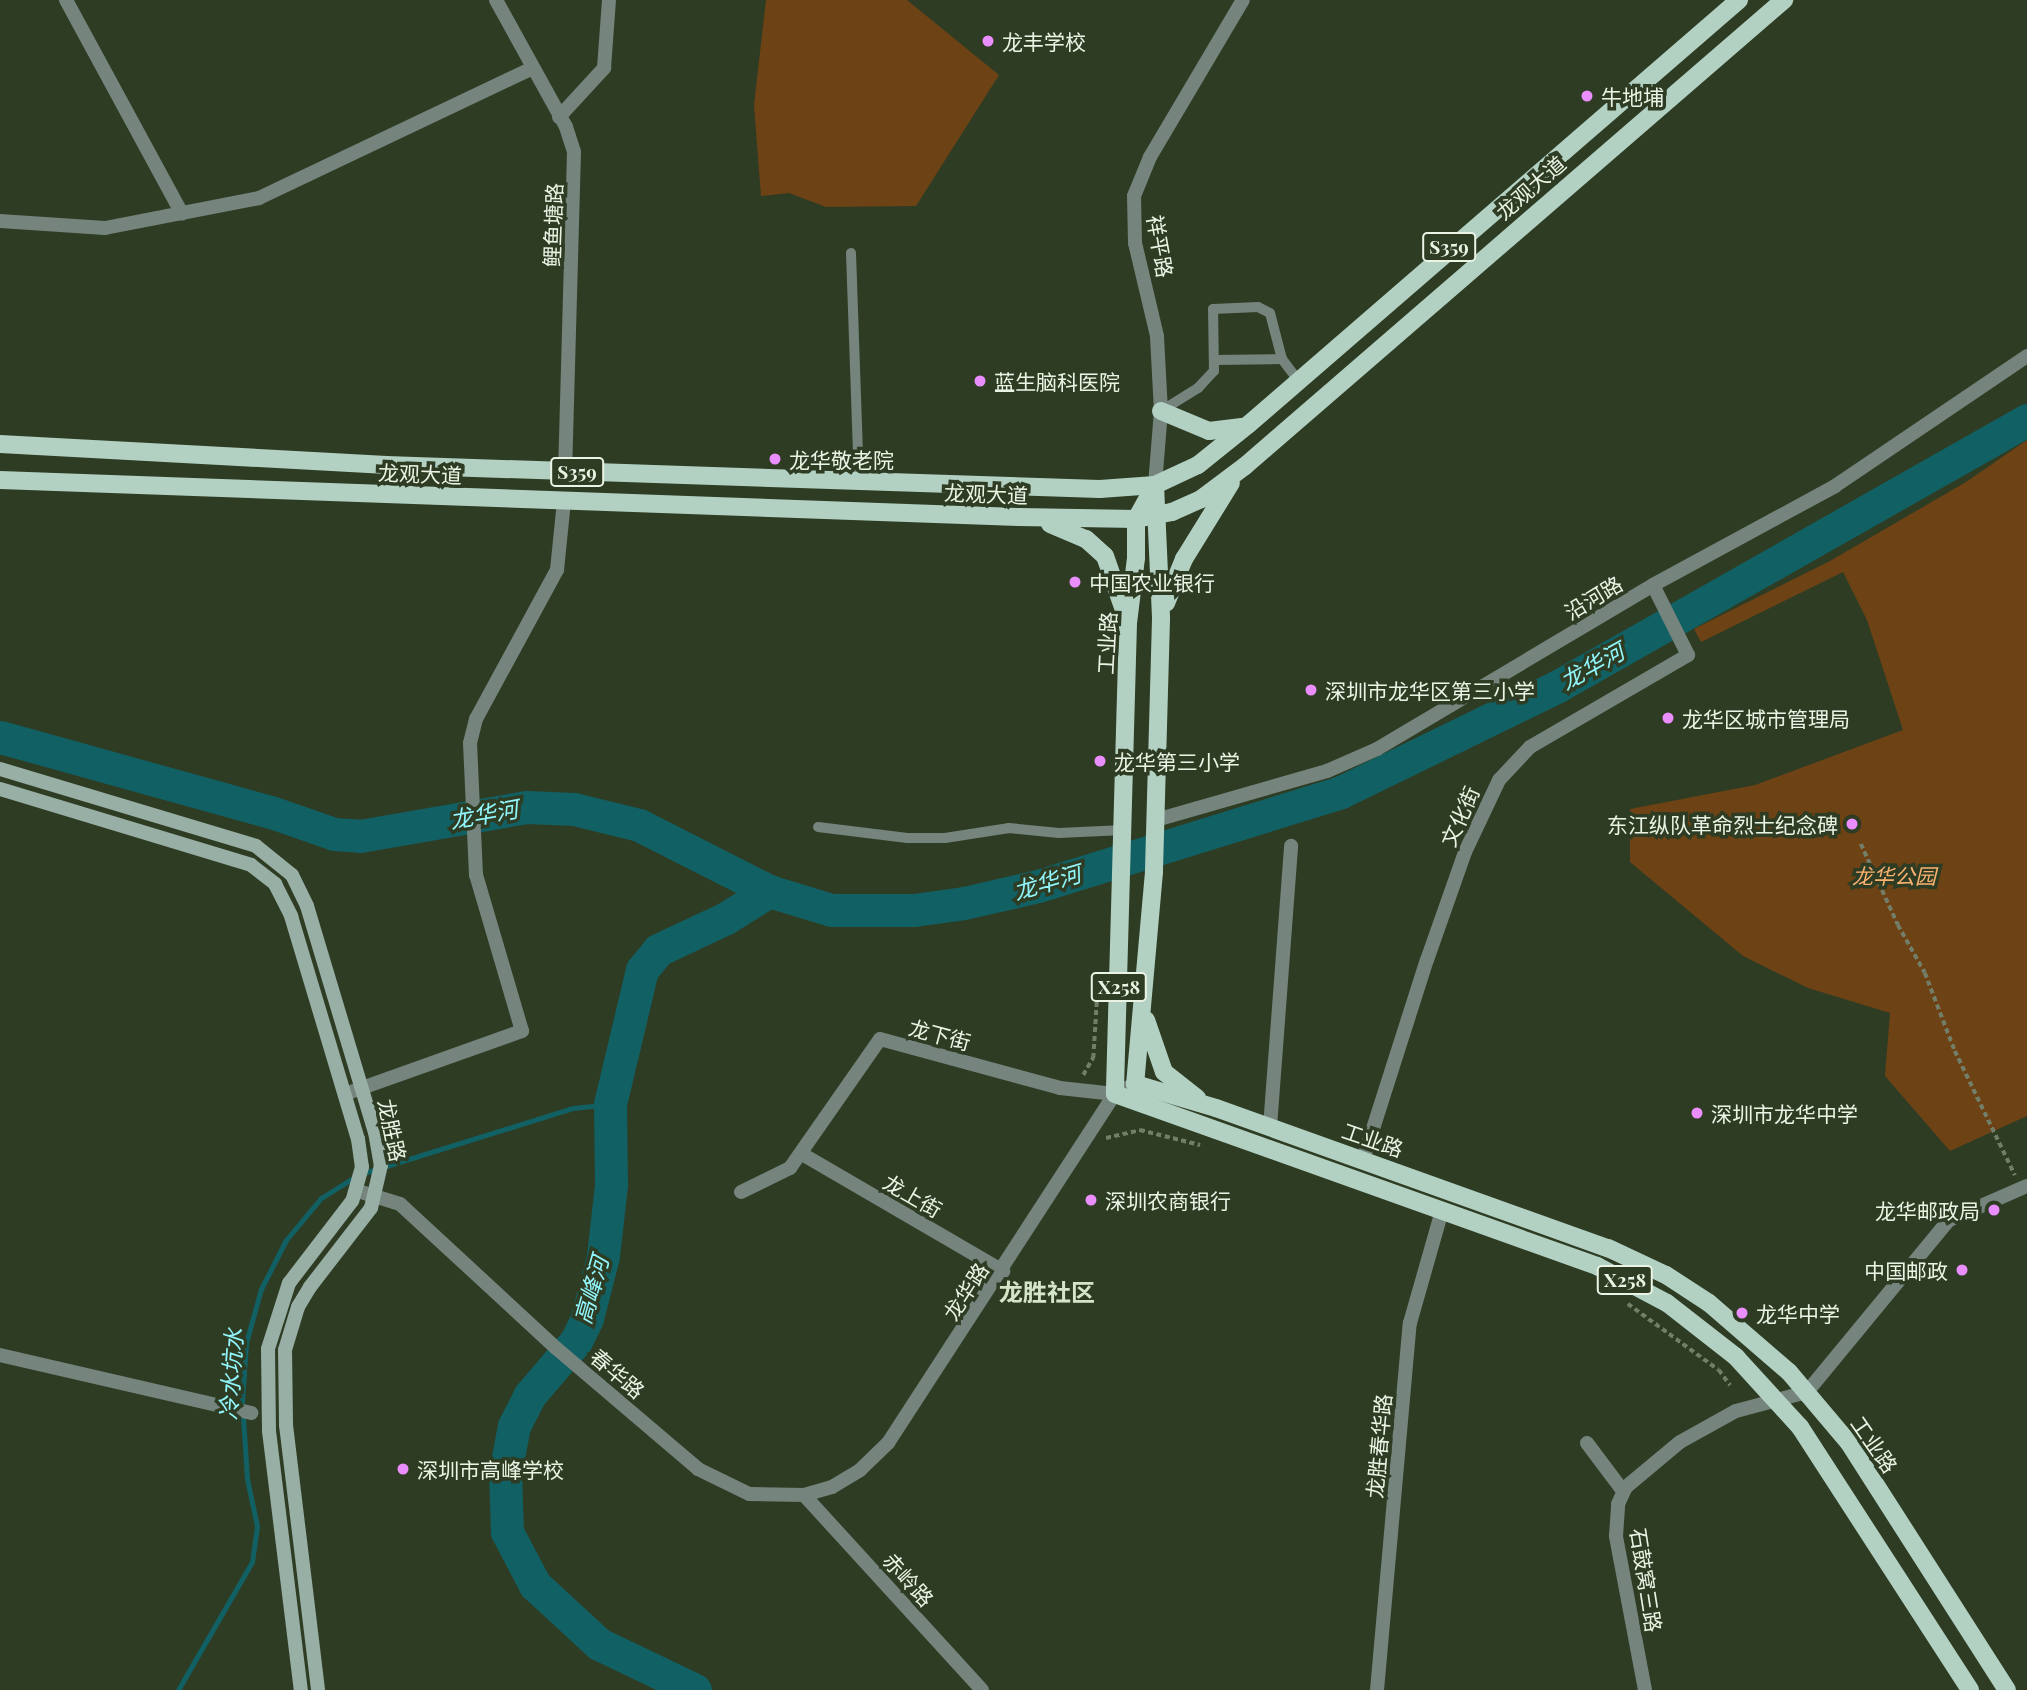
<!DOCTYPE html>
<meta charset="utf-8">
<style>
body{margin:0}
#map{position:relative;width:2027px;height:1690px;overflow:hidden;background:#2f3c24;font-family:"Playfair Display","Noto Sans SC",serif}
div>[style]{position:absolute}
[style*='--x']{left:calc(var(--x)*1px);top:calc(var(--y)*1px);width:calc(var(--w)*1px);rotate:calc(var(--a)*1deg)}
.green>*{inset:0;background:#6d4214}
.stream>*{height:5px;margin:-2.5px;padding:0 2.5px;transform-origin:2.5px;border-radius:2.5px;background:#116064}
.river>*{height:33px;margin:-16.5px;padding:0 16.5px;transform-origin:16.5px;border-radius:16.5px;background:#116064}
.path>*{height:3.5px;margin-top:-1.75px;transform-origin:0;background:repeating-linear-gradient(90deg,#737e69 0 5px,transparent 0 8.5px)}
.service>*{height:10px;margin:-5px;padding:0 5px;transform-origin:5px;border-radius:5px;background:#75847d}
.minor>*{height:14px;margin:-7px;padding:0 7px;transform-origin:7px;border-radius:7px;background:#75847d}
.tertiary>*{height:14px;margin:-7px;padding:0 7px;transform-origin:7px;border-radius:7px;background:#75847d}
.secondary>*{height:14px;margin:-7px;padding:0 7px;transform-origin:7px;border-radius:7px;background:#98afa5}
.primary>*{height:18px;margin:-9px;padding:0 9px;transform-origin:9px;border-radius:9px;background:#b2d1c3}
.dots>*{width:19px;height:19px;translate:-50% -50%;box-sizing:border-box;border:4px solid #2f3c24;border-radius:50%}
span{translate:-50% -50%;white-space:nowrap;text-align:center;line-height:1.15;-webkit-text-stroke:7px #2f3c24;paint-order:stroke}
.shield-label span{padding:2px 5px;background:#2f3c24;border:2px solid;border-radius:5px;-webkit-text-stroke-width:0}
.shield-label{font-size:19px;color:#ebf4e4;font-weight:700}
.poi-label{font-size:21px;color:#ebf4e4}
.left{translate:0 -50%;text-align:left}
.right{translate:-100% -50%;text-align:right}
.street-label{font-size:21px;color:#ebf4e4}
.park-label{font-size:21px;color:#f9b16e;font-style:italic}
.water-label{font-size:23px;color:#92f7fd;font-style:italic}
.quarter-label{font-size:24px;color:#d5e6c8;font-weight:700}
</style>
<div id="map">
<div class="green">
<i style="clip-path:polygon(766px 0,907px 0,999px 75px,916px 206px,826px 207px,789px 193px,761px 196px,754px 105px)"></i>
<i style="clip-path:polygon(2027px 440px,2027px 1116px,1950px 1151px,1885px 1076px,1890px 1013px,1808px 988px,1743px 956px,1630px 862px,1630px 809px,1755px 785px,1903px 730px,1867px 620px,1843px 572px,1701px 642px,1694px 629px,1830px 561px,1966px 482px)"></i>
</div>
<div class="stream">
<i style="--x:364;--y:1173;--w:219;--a:-17.3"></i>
<i style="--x:573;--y:1108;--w:37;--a:-6"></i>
<i style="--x:178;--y:1690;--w:148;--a:-60"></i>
<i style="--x:252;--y:1562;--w:36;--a:-82"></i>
<i style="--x:257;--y:1526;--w:48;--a:-102"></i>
<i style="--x:247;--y:1479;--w:77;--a:-93.7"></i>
<i style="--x:242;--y:1402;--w:59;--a:-86.1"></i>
<i style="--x:246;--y:1343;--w:56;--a:-74.5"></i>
<i style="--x:261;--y:1289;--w:55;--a:-63"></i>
<i style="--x:286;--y:1240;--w:55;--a:-50.2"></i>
<i style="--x:321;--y:1198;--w:40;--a:-32"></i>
</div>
<div class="river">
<i style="--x:0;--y:737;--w:281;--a:15.5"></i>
<i style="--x:271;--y:812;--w:67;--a:19.2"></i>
<i style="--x:334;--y:834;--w:26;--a:4"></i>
<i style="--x:360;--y:836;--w:169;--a:-9.9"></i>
<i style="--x:527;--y:807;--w:47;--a:2.4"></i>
<i style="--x:574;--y:809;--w:67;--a:13.8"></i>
<i style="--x:639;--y:825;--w:146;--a:26.9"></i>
<i style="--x:769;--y:891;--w:65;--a:17"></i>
<i style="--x:831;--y:910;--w:83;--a:0"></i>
<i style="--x:914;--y:910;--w:50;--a:-8"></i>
<i style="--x:964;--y:903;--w:76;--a:-12.9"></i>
<i style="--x:1038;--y:886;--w:317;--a:-17.2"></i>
<i style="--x:1341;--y:792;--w:242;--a:-26"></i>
<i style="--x:1558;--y:686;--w:539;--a:-29.56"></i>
<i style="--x:695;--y:1690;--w:106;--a:-154.4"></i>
<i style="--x:599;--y:1644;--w:87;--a:-137.3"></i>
<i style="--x:535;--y:1585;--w:60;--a:-117.8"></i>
<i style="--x:507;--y:1532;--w:59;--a:-91.9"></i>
<i style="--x:505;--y:1473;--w:48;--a:-79.2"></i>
<i style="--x:514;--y:1426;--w:34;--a:-63"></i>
<i style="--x:529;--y:1396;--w:72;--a:-49.5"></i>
<i style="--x:576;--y:1341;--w:25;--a:-64"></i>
<i style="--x:587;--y:1318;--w:64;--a:-75.5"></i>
<i style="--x:603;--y:1256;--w:71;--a:-83.6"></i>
<i style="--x:611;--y:1185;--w:81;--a:-90.7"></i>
<i style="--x:610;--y:1104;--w:138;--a:-76.6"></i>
<i style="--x:642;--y:970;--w:26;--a:-51"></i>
<i style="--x:658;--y:950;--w:75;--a:-25.2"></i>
<i style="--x:726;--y:918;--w:51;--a:-32.1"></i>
</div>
<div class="path">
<i style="--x:1861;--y:844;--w:89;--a:65.4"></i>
<i style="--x:1898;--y:925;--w:55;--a:60.6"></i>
<i style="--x:1925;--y:973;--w:84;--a:69"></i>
<i style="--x:1955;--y:1051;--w:138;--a:64.2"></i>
<i style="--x:1083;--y:1075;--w:20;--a:-60"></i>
<i style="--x:1093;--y:1058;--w:80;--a:-86.4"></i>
<i style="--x:1106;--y:1138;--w:35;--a:-13"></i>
<i style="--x:1140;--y:1130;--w:62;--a:14"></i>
<i style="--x:1628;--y:1304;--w:112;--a:36"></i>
<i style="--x:1719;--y:1370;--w:19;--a:54"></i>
</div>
<div class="service">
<i style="--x:851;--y:253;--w:228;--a:88"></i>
<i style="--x:1282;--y:359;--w:26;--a:53"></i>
<i style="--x:1161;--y:411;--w:44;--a:-31.9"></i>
<i style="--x:1198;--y:388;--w:23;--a:-47"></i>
<i style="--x:1214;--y:371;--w:62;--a:-90.9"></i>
<i style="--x:1213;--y:309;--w:45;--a:-2.5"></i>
<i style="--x:1258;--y:307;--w:13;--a:27"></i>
<i style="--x:1270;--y:313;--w:48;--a:75.4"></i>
<i style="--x:1282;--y:359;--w:67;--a:179.1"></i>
<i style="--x:818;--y:827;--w:90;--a:7"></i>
<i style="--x:907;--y:838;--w:38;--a:0"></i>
<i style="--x:945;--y:838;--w:65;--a:-8.9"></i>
<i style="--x:1009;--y:828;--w:50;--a:5.7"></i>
<i style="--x:1059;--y:833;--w:65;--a:-2.6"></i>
</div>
<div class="minor">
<i style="--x:66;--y:0;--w:243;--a:61.5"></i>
<i style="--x:496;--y:0;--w:145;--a:61.1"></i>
<i style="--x:566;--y:127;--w:26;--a:72"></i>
<i style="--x:574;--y:152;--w:319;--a:91.6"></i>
<i style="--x:559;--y:117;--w:67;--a:-47.4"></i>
<i style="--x:604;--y:68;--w:68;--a:-85.8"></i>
<i style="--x:0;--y:221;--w:105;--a:3.8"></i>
<i style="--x:105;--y:228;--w:157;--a:-11"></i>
<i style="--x:259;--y:198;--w:301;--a:-25.4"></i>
<i style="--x:345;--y:1094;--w:188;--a:-19.6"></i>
<i style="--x:522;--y:1031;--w:163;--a:-106.4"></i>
<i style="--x:476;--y:875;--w:132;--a:-92.6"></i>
<i style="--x:470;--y:743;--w:25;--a:-76"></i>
<i style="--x:476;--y:719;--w:170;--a:-61.5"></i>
<i style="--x:557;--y:570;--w:69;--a:-84.2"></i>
<i style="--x:1270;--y:1127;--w:282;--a:-85.7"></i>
<i style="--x:802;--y:1154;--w:233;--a:30.2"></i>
<i style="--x:1363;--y:1160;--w:210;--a:-72.3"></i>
<i style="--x:1427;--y:960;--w:114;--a:-70.6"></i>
<i style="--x:1465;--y:852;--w:80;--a:-64.7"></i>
<i style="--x:1499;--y:780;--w:45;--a:-46.8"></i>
<i style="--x:1530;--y:747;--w:183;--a:-30.2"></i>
<i style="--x:1688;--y:655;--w:78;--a:-116.6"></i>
<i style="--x:741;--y:1192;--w:55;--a:-26.1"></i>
<i style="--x:790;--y:1168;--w:157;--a:-55.1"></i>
<i style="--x:880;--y:1039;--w:187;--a:15.2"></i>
<i style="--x:1060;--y:1088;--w:55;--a:6.2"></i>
<i style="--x:0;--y:1355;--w:258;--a:13"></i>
<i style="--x:1587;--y:1443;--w:60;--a:53.1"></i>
<i style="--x:1377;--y:1690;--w:368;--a:-84.9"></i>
<i style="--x:1410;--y:1323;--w:116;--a:-74.1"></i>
</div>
<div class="tertiary">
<i style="--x:1155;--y:485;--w:74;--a:-85.4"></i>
<i style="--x:1161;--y:411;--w:75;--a:-93.1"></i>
<i style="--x:1157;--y:336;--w:96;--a:-103.3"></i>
<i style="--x:1135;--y:243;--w:47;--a:-91.2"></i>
<i style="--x:1134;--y:196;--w:42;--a:-67.7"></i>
<i style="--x:1150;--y:157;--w:182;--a:-59.4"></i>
<i style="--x:1156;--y:820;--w:178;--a:-16"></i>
<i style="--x:1327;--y:771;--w:55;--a:-23.7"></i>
<i style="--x:1377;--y:749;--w:321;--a:-30.7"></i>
<i style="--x:1653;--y:585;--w:207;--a:-28.5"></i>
<i style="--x:1835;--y:486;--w:232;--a:-34.1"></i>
<i style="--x:358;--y:1191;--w:44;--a:17.2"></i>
<i style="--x:400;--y:1204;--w:212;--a:42.7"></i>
<i style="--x:556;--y:1348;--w:187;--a:40.4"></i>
<i style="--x:698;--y:1469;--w:57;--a:26.1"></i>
<i style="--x:749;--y:1494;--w:55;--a:1"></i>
<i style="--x:804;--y:1495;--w:29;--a:-16"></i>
<i style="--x:832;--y:1487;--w:33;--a:-31"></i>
<i style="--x:860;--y:1470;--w:39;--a:-44"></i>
<i style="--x:888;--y:1443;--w:416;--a:-57"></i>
<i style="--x:1115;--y:1094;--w:22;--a:-27"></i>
<i style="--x:804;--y:1495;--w:264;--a:47.6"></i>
<i style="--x:1645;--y:1690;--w:157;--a:-100.7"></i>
<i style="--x:1616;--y:1536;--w:32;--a:-86"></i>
<i style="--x:1618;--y:1504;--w:19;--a:-65"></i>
<i style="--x:1626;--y:1487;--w:70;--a:-39.8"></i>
<i style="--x:1680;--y:1442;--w:64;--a:-29"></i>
<i style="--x:1736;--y:1411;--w:73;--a:-15"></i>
<i style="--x:1807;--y:1392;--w:223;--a:-50.5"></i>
<i style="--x:1949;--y:1220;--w:85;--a:-23.6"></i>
</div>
<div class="secondary">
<i style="--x:0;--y:769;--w:267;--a:16.7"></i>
<i style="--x:256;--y:846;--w:46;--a:38.9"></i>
<i style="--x:292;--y:875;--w:34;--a:64"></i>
<i style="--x:307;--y:906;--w:236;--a:73.3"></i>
<i style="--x:375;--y:1132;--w:34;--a:80"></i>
<i style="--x:381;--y:1165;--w:44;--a:103.1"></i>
<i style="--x:371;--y:1208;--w:100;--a:127.7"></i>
<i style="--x:310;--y:1287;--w:23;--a:121"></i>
<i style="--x:298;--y:1307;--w:45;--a:106.8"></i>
<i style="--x:285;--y:1350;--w:75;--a:89.2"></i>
<i style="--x:286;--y:1425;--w:267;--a:83.1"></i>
<i style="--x:0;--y:789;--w:262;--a:16.8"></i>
<i style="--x:251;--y:865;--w:31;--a:38"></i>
<i style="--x:275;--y:884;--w:36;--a:63"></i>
<i style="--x:291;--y:916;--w:233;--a:73.3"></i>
<i style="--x:358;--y:1139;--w:28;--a:82"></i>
<i style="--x:362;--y:1167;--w:35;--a:106"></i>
<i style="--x:352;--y:1201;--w:103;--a:127.5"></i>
<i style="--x:289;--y:1283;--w:69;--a:107.7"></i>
<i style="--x:268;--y:1349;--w:82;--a:89.3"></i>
<i style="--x:269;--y:1431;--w:261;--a:83"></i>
</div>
<div class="primary">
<i style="--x:1161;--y:411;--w:52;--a:22.6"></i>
<i style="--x:1209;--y:431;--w:33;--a:-7"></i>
<i style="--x:0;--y:444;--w:387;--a:3.1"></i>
<i style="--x:386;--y:465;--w:714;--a:1.93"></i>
<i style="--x:1100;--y:489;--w:55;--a:-4.2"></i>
<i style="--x:1155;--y:485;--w:47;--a:-24.9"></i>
<i style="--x:1198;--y:465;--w:65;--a:-38.8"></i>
<i style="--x:1249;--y:424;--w:648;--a:-40.87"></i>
<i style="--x:0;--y:480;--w:1020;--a:2.08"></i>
<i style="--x:1019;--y:517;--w:117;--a:1"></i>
<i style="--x:1136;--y:519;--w:37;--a:-11"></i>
<i style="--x:1172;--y:512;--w:32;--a:-24"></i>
<i style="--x:1201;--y:499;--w:55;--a:-36.9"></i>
<i style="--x:1245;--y:466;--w:713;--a:-40.85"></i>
<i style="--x:1155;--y:485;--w:134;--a:87.4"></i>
<i style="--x:1161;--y:619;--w:253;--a:91.6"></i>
<i style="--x:1154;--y:872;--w:213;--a:95.1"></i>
<i style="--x:1135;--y:1084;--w:84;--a:16.5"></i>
<i style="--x:1216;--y:1108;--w:416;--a:19.7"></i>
<i style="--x:1608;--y:1248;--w:64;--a:25"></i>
<i style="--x:1666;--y:1275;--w:51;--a:33.1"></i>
<i style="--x:1709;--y:1303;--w:106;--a:40.8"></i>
<i style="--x:1789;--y:1372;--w:93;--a:49.8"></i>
<i style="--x:1849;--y:1443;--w:293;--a:57.4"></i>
<i style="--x:1155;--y:485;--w:39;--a:119"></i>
<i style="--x:1136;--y:519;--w:39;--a:90"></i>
<i style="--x:1136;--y:558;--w:65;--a:97"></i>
<i style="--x:1128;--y:623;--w:471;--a:91.6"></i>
<i style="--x:1115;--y:1094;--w:512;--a:19.64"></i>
<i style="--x:1597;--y:1266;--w:79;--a:27.9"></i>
<i style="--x:1667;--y:1303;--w:88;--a:38"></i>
<i style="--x:1736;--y:1357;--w:95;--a:47.6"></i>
<i style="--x:1800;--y:1427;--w:313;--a:57.1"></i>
<i style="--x:1050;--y:524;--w:39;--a:23"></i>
<i style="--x:1086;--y:539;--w:25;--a:42"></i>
<i style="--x:1105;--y:556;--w:60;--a:70.7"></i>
<i style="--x:1166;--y:603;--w:48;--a:-67.8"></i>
<i style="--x:1184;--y:559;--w:89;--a:-58.3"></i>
<i style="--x:1146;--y:1020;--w:55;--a:70.9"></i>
<i style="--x:1164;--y:1072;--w:42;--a:38.2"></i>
</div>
<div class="dots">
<i style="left:988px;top:41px;background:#ea8dfd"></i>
<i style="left:1587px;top:96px;background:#ea8dfd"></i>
<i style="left:980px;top:381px;background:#ea8dfd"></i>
<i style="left:775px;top:459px;background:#ea8dfd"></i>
<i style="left:1075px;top:582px;background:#ea8dfd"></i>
<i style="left:1311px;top:690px;background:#ea8dfd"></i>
<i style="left:1668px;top:718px;background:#ea8dfd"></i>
<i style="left:1100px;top:761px;background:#ea8dfd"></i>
<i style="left:1852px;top:824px;background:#ea8dfd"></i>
<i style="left:1697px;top:1113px;background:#ea8dfd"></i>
<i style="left:1091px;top:1200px;background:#ea8dfd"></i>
<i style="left:1994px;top:1210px;background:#ea8dfd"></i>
<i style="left:1962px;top:1270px;background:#ea8dfd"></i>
<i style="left:1742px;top:1313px;background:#ea8dfd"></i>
<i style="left:403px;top:1469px;background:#ea8dfd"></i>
</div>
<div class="shield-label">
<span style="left:1449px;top:247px">S359</span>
<span style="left:577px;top:472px">S359</span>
<span style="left:1119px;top:987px">X258</span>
<span style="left:1625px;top:1280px">X258</span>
</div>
<div class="poi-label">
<span class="left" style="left:1002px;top:41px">龙丰学校</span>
<span class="left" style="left:1601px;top:96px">牛地埔</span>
<span class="left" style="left:994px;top:381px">蓝生脑科医院</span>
<span class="left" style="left:789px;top:459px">龙华敬老院</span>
<span class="left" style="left:1089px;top:582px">中国农业银行</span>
<span class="left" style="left:1325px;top:690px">深圳市龙华区第三小学</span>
<span class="left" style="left:1682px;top:718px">龙华区城市管理局</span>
<span class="left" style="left:1114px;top:761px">龙华第三小学</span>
<span class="right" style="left:1838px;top:824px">东江纵队革命烈士纪念碑</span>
<span class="left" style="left:1711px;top:1113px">深圳市龙华中学</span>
<span class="left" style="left:1105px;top:1200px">深圳农商银行</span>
<span class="right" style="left:1980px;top:1210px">龙华邮政局</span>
<span class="right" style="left:1948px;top:1270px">中国邮政</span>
<span class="left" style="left:1756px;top:1313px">龙华中学</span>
<span class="left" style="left:417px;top:1469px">深圳市高峰学校</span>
</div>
<div class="street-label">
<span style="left:1530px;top:187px;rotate:-41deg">龙观大道</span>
<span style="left:552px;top:225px;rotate:-88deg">鲤鱼塘路</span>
<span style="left:1161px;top:246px;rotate:80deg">祥平路</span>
<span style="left:420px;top:473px;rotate:2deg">龙观大道</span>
<span style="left:986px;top:493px;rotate:2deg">龙观大道</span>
<span style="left:1593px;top:597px;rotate:-31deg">沿河路</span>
<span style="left:1106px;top:643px;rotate:-87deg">工业路</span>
<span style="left:1459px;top:816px;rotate:-66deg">文化街</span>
<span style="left:940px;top:1034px;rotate:15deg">龙下街</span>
<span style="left:393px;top:1130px;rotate:78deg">龙胜路</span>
<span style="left:1373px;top:1139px;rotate:19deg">工业路</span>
<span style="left:913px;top:1195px;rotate:30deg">龙上街</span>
<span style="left:965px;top:1291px;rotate:-57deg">龙华路</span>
<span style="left:618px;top:1373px;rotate:40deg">春华路</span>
<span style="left:1875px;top:1444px;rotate:55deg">工业路</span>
<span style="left:1378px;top:1446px;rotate:-85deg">龙胜春华路</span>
<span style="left:909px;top:1579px;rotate:48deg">赤岭路</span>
<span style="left:1647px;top:1580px;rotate:81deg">石鼓窝三路</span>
</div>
<div class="park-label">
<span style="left:1894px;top:875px">龙华公园</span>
</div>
<div class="water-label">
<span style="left:1592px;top:666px;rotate:-29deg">龙华河</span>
<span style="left:484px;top:814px;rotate:-10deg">龙华河</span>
<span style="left:1047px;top:882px;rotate:-16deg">龙华河</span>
<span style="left:591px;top:1290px;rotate:-74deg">高峰河</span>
<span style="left:231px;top:1374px;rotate:-86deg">冷水坑水</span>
</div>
<div class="quarter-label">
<span style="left:1047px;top:1292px">龙胜社区</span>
</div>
</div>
